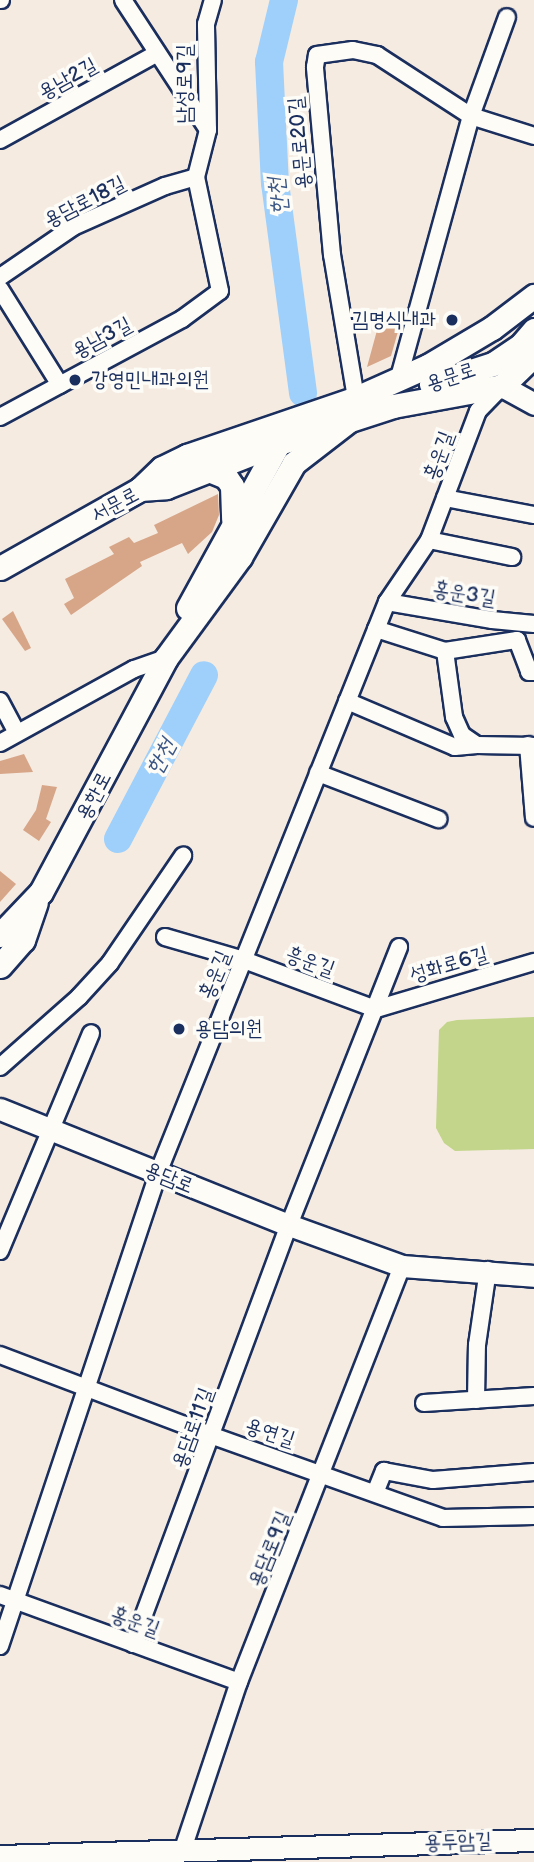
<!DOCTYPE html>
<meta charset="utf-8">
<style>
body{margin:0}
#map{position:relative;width:534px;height:1862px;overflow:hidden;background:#f5ebe1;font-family:"Balsamiq Sans","Poor Story",sans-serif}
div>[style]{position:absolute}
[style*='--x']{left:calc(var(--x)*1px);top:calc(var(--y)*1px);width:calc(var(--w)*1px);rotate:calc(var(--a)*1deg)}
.green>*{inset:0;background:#c2d58a}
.river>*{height:28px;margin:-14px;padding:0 14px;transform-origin:14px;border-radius:14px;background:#9ed0fb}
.building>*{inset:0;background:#d7a689}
.roads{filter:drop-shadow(2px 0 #1b2f5e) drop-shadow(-2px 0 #1b2f5e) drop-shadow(0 2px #1b2f5e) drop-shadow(0 -2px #1b2f5e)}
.minor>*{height:16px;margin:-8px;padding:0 8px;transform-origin:8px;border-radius:8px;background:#fdfcf7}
.tertiary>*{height:21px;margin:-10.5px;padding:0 10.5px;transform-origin:10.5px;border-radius:10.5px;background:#fdfcf7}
.secondary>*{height:23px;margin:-11.5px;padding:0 11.5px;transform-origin:11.5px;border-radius:11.5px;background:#fdfcf7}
.dots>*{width:19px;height:19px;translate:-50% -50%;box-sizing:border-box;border:4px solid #fdfcf7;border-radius:50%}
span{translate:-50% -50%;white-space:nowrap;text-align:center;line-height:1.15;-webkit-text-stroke:7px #fdfcf7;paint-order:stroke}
.street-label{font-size:21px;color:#1b2f5e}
.poi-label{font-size:21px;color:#1b2f5e}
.right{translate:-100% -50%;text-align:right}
.left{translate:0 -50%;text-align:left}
.water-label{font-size:23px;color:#3c5785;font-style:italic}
</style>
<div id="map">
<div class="green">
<i style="clip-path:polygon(534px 1017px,534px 1149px,455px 1151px,444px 1143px,436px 1128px,439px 1030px,447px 1022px,457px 1020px)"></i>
</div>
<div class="river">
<i style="--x:284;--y:0;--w:64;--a:103.6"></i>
<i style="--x:269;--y:62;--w:121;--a:87.2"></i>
<i style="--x:275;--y:183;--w:212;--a:82.4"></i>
<i style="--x:118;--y:839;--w:185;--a:-62.3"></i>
</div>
<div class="building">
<i style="clip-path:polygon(390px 312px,403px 314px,391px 356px,367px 367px,379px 323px)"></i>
<i style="clip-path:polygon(218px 494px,219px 515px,212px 532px,188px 554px,182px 543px,140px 562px,142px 566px,71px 615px,64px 604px,74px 598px,65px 579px,114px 554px,109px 547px,129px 537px,134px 543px,158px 533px,154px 525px)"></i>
<i style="clip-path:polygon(13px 611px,31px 648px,25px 651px,2px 619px)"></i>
<i style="clip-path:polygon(24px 754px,33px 772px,0 774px,0 761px)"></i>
<i style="clip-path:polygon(42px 785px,57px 787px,46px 819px,51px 822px,39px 841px,23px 830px,36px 810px)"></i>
<i style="clip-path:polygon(0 871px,16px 884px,0 902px)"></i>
</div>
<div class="roads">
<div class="minor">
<i style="--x:0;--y:0;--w:1;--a:0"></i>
<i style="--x:123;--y:0;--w:155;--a:56.8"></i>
<i style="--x:0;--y:140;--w:178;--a:-28.9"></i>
<i style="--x:0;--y:277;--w:88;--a:-34.4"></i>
<i style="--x:73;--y:227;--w:101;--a:-24"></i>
<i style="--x:165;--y:186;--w:32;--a:-16"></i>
<i style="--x:0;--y:289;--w:113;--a:58"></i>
<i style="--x:398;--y:381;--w:275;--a:-74.6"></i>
<i style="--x:471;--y:116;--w:105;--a:-70"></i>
<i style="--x:356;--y:398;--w:145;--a:-99.5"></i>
<i style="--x:332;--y:255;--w:189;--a:-95.2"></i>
<i style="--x:315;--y:67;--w:12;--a:-81"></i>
<i style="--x:317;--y:55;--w:36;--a:-8"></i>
<i style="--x:353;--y:50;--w:25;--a:12"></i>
<i style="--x:377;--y:55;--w:112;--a:33"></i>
<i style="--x:471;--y:116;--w:66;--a:17.6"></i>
<i style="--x:0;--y:417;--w:207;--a:-28.3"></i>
<i style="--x:182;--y:319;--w:47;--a:-36.4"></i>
<i style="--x:220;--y:291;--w:116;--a:-101.9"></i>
<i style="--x:196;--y:177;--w:49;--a:-75.7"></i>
<i style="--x:208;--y:130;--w:106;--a:-91.1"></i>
<i style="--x:206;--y:24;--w:25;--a:-74"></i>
<i style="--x:445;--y:498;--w:91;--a:10.8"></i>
<i style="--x:429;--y:540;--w:85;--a:11.6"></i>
<i style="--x:387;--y:602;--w:107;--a:9.7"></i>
<i style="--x:492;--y:620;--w:42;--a:5.4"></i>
<i style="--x:376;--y:629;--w:72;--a:17.7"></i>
<i style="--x:445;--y:651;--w:67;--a:82.2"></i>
<i style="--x:454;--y:717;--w:20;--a:66"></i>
<i style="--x:462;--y:735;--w:18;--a:34"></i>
<i style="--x:477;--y:745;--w:57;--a:1"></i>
<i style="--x:445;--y:651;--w:73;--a:-8.7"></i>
<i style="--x:517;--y:640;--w:34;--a:69"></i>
<i style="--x:529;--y:672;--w:5;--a:0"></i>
<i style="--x:0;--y:701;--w:36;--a:62"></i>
<i style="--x:347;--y:701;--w:117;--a:23.1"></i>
<i style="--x:455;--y:747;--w:22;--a:-5"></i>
<i style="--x:0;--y:743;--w:153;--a:-28.9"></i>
<i style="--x:134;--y:669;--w:34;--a:-19"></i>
<i style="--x:528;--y:745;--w:73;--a:85.3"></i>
<i style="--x:318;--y:773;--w:129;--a:21"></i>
<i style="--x:165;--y:937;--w:82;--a:16.2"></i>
<i style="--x:244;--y:960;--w:141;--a:20.4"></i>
<i style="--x:376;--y:1009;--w:165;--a:-16.6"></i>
<i style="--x:0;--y:1067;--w:106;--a:-41.5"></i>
<i style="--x:79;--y:997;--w:46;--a:-47.6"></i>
<i style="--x:110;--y:963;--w:130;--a:-55.7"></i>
<i style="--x:0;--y:1251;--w:236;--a:-67.3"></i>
<i style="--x:0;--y:1355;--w:228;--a:20.8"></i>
<i style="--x:213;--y:1436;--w:244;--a:19.6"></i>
<i style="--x:443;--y:1518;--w:91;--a:-1.3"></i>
<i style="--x:476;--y:1400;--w:55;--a:-89"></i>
<i style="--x:477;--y:1345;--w:76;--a:-81.7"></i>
<i style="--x:424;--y:1403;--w:110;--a:-3.6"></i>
<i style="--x:375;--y:1493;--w:24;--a:-68"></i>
<i style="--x:384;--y:1471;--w:50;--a:10.4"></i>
<i style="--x:433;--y:1480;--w:101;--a:-4.5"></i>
<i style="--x:0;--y:1595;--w:254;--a:20"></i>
<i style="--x:133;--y:1644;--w:447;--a:-69.6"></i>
<i style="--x:289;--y:1225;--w:299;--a:-68.4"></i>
<i style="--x:0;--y:1646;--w:499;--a:-71.5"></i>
<i style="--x:158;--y:1173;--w:615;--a:-68.15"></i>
<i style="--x:387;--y:602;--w:75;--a:-55.9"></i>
<i style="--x:429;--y:540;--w:138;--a:-69.2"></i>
<i style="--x:478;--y:411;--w:35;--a:-46"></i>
<i style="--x:183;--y:1849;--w:176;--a:-71.5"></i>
<i style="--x:239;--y:1682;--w:447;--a:-68.6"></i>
</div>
<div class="tertiary">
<i style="--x:502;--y:386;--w:37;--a:29"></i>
<i style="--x:0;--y:1109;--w:311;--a:21.9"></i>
<i style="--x:289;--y:1225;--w:120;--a:19.9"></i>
<i style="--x:402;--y:1266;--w:132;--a:4.3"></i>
<i style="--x:0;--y:1856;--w:534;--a:-1.72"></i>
</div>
<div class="secondary">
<i style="--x:431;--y:384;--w:65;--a:-17.9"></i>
<i style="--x:493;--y:364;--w:34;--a:-34"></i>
<i style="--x:521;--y:345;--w:20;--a:-49"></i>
<i style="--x:209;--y:470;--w:18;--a:22"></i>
<i style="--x:226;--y:477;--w:11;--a:56"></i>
<i style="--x:232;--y:486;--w:33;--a:88"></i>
<i style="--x:140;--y:489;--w:30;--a:-44"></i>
<i style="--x:162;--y:468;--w:28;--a:-26"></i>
<i style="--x:187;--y:456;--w:179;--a:-18.9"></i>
<i style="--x:356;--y:398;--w:79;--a:-24"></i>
<i style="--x:428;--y:366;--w:74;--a:-30.7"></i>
<i style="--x:492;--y:328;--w:53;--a:-37.3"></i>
<i style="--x:0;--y:568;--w:161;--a:-29.4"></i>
<i style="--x:140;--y:489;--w:26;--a:-4"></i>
<i style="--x:166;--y:487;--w:118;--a:-21.4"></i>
<i style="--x:276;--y:444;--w:123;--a:-18"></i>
<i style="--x:393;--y:406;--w:111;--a:-10.4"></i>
<i style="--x:502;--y:386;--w:45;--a:-44.1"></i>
<i style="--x:188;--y:608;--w:193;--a:-61.2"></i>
<i style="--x:0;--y:935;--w:59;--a:-46.4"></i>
<i style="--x:41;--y:892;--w:265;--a:-61.9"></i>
<i style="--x:166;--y:658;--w:125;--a:-53.8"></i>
<i style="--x:240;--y:557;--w:108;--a:-60.1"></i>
<i style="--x:294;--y:463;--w:72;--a:-37.7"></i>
<i style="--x:0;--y:966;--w:35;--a:-49"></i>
<i style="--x:23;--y:940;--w:39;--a:-71"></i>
</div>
</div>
<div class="dots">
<i style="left:452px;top:320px;background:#1b2f5e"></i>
<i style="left:75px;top:380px;background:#1b2f5e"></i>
<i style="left:179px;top:1029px;background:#1b2f5e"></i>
</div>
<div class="street-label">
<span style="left:68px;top:79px;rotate:-29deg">용남2길</span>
<span style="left:185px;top:84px;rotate:-90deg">남성로9길</span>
<span style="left:300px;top:143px;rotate:-95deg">용문로20길</span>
<span style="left:85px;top:202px;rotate:-27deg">용담로18길</span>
<span style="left:102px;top:338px;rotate:-28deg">용남3길</span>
<span style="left:451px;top:377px;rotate:-18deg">용문로</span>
<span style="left:439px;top:456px;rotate:-70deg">홍운길</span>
<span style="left:115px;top:505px;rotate:-28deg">서문로</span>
<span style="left:464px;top:594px;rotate:9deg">홍운3길</span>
<span style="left:94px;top:796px;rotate:-62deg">용한로</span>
<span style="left:310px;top:962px;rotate:20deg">흥운길</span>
<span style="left:449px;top:965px;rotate:-16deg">성화로6길</span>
<span style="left:215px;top:975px;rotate:-68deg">홍운길</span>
<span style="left:169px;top:1178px;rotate:22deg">용담로</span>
<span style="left:193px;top:1428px;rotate:-70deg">용담로11길</span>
<span style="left:270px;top:1433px;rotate:18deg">용연길</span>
<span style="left:270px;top:1549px;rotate:-68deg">용담로9길</span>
<span style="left:135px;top:1622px;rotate:20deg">홍운길</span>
<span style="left:458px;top:1842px;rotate:-2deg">용두암길</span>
</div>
<div class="poi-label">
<span class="right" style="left:436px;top:320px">김명식내과</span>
<span class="left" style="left:91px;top:380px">강영민내과의원</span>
<span class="left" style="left:195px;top:1029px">용담의원</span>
</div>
<div class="water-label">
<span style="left:278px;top:196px;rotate:-96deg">한천</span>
<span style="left:161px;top:757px;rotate:-62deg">한천</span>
</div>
</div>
